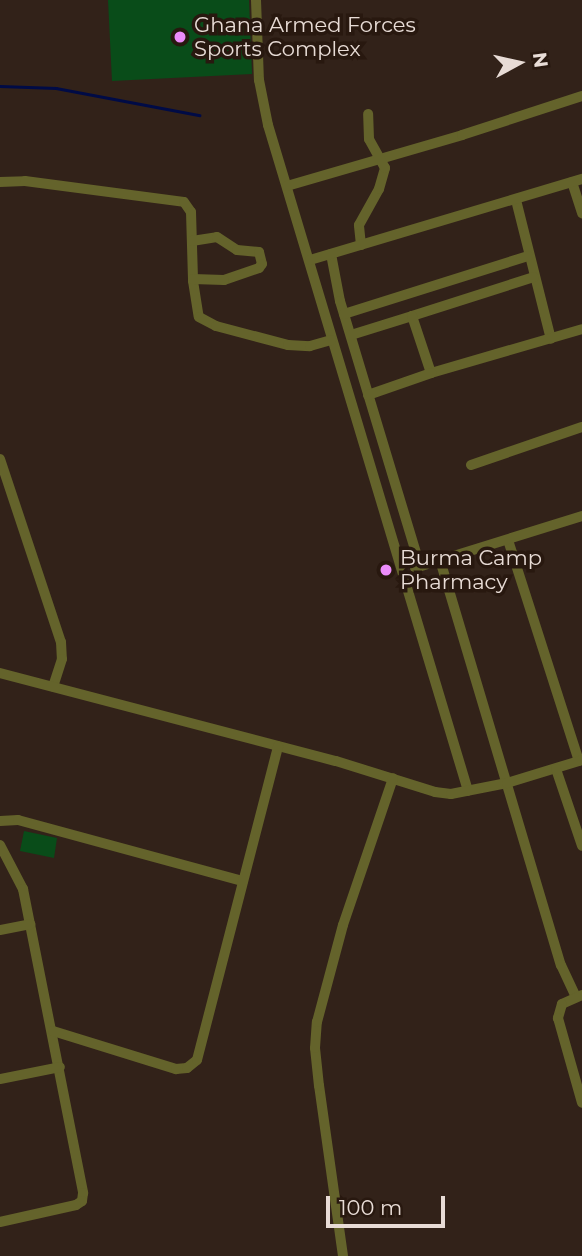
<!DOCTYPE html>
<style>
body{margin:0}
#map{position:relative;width:582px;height:1256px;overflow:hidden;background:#322219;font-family:Montserrat,sans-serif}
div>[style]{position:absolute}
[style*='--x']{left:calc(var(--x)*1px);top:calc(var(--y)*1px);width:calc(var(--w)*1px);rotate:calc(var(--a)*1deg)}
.green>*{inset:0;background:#094c19}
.stream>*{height:2.5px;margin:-1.25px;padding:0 1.25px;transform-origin:1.25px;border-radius:1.25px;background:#000b46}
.minor>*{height:10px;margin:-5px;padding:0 5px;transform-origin:5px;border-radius:5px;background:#64632b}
.dots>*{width:19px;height:19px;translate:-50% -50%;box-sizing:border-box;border:4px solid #28180f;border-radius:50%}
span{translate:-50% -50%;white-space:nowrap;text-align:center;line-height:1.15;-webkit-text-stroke:7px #28180f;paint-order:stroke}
.poi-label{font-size:21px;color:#e8dcd6}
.left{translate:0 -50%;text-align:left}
.north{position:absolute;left:484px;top:28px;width:70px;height:70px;-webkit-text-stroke:5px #28180f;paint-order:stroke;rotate:82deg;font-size:19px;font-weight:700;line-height:28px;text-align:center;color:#e8dcd6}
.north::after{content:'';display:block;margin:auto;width:24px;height:32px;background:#e8dcd6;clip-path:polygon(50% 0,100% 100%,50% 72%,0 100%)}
.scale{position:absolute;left:326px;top:1196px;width:119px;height:32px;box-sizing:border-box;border:4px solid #e8dcd6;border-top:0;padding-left:9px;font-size:21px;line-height:24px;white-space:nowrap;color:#e8dcd6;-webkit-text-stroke:5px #28180f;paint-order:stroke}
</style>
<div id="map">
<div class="green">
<i style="clip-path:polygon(108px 0,249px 0,252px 74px,112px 81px)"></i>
<i style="clip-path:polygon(24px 831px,57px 838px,54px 858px,20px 851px)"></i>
</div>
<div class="stream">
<i style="--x:0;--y:86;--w:56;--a:2"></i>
<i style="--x:56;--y:88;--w:146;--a:10.7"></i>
</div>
<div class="minor">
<i style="--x:256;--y:0;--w:80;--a:87.9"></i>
<i style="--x:259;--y:80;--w:46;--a:78.7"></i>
<i style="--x:268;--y:125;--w:695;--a:73.28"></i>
<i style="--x:0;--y:182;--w:25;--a:-2"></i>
<i style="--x:25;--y:181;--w:160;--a:7.5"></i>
<i style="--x:184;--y:202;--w:12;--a:55"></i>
<i style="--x:191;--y:212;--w:69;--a:88.3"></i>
<i style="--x:193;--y:281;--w:36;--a:81"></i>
<i style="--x:199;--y:317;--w:19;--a:28"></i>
<i style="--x:216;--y:326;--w:74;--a:14.8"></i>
<i style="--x:288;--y:345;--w:22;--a:3"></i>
<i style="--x:310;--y:346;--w:22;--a:-16"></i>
<i style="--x:572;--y:182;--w:33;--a:72"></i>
<i style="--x:287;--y:186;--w:182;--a:-16.2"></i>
<i style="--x:462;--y:135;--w:126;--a:-18"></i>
<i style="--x:516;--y:200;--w:143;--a:75.9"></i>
<i style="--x:192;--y:241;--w:25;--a:-9"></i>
<i style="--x:217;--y:237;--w:24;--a:33"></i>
<i style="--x:237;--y:250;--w:22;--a:5"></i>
<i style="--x:259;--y:252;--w:12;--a:76"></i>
<i style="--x:262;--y:264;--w:5;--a:127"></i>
<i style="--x:259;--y:268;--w:37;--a:161"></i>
<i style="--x:224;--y:280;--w:31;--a:-178"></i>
<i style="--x:361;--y:245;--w:20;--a:-96"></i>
<i style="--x:359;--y:225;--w:41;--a:-60.9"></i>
<i style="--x:379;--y:189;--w:22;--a:-74"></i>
<i style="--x:385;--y:168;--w:33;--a:-119"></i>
<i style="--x:369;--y:139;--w:25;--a:-92"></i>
<i style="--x:331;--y:254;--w:48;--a:79.2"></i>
<i style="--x:340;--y:301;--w:277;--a:73.2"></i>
<i style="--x:310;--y:260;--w:284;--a:-16.6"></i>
<i style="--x:344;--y:314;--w:193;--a:-17.5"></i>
<i style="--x:412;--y:316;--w:128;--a:-17.7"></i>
<i style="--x:351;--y:335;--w:64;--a:-17.3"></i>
<i style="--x:412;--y:316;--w:60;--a:71.6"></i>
<i style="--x:431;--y:373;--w:157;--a:-16.2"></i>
<i style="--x:368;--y:395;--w:67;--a:-19.2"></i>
<i style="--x:0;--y:459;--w:193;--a:71.6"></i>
<i style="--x:61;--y:642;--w:17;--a:87"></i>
<i style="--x:62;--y:659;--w:29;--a:108"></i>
<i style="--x:471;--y:465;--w:117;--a:-18.9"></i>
<i style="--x:508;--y:540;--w:232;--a:72.2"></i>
<i style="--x:440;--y:560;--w:423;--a:73.4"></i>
<i style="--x:561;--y:965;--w:35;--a:65"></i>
<i style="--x:415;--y:568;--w:175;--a:-17.3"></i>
<i style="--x:0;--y:673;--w:347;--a:14.7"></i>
<i style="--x:336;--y:761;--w:104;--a:17.4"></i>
<i style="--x:435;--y:792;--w:16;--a:7"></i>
<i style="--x:451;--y:794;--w:57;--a:-11.1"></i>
<i style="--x:507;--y:783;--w:78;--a:-17"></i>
<i style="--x:556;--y:769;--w:81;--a:71.3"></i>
<i style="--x:0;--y:821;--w:18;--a:-3"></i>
<i style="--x:18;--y:820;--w:233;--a:15.2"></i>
<i style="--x:0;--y:845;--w:50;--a:62.4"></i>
<i style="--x:23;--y:889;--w:310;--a:78.8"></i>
<i style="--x:83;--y:1193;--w:8;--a:97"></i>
<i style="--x:82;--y:1201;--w:7;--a:146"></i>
<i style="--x:76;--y:1205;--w:78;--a:167.4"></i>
<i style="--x:0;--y:930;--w:31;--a:-11"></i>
<i style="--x:582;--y:995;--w:22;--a:156"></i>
<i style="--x:562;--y:1004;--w:15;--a:106"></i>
<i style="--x:558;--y:1018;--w:88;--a:74.2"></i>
<i style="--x:53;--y:1031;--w:129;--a:17.2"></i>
<i style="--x:176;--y:1069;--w:11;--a:-5"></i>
<i style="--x:187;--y:1068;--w:13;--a:-39"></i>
<i style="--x:197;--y:1060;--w:324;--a:-75.5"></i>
<i style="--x:0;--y:1079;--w:61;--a:-11.3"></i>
<i style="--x:343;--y:1256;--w:172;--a:-98"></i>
<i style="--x:319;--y:1086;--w:38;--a:-96"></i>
<i style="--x:315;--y:1048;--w:26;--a:-86"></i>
<i style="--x:317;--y:1022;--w:100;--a:-75"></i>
<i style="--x:343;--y:925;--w:155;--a:-71.2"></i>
</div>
<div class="dots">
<i style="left:180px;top:37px;background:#ec8cfa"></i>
<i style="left:386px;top:570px;background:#ec8cfa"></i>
</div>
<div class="poi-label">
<span class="left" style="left:194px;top:37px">Ghana Armed Forces<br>Sports Complex</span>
<span class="left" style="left:400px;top:570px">Burma Camp<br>Pharmacy</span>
</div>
<div class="north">N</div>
<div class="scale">100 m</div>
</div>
